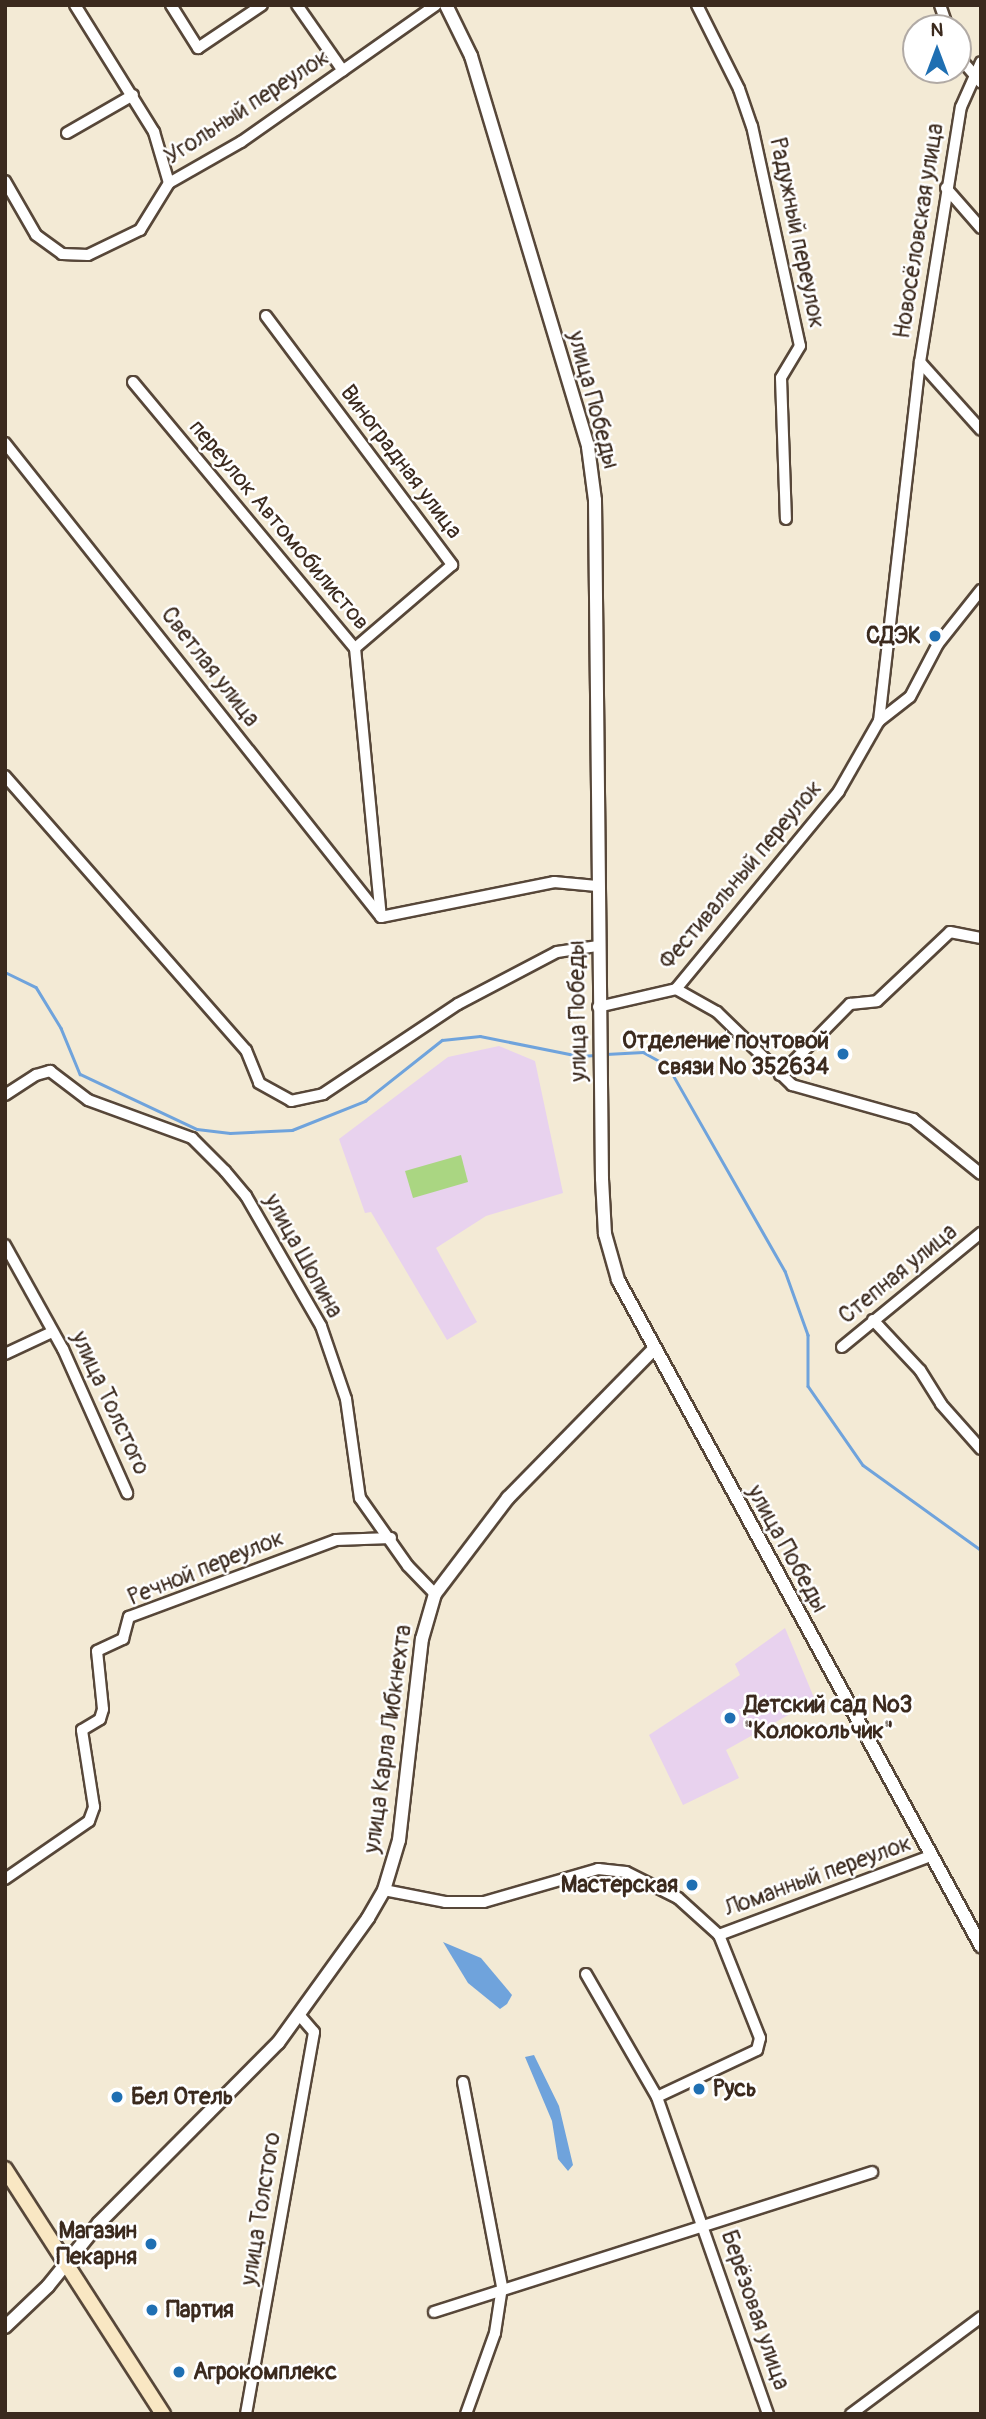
<!DOCTYPE html>
<meta charset="utf-8">
<style>
body{margin:0}
#map{position:relative;width:986px;height:2419px;overflow:hidden;background:#f3ead5;font-family:Pangolin,sans-serif}
div>[style]{position:absolute}
[style*='--x']{left:calc(var(--x)*1px);top:calc(var(--y)*1px);width:calc(var(--w)*1px);rotate:calc(var(--a)*1deg)}
.built>*{inset:0;background:#e8d2ee}
.green>*{inset:0;background:#aad682}
.water>*{inset:0;background:#6fa3dc}
.stream>*{height:2.5px;margin:-1.25px;padding:0 1.25px;transform-origin:1.25px;border-radius:1.25px;background:#6fa3dc}
.roads{filter:drop-shadow(2px 0 #574739) drop-shadow(-2px 0 #574739) drop-shadow(0 2px #574739) drop-shadow(0 -2px #574739)}
.minor>*{height:10px;margin:-5px;padding:0 5px;transform-origin:5px;border-radius:5px;background:#fff}
.tertiary>*{height:12px;margin:-6px;padding:0 6px;transform-origin:6px;border-radius:6px;background:#fff}
.secondary>*{height:14px;margin:-7px;padding:0 7px;transform-origin:7px;border-radius:7px;background:#f9e7c3}
.dots>*{width:19px;height:19px;translate:-50% -50%;box-sizing:border-box;border:4px solid #fff;border-radius:50%}
span{translate:-50% -50%;white-space:nowrap;text-align:center;line-height:1.15;-webkit-text-stroke:5px #fff;paint-order:stroke}
.street-label{font-size:23px;color:#3b2a1e}
.poi-label{font-size:23px;color:#3b2a1e;font-weight:700}
.right{translate:-100% -50%;text-align:right}
.left{translate:0 -50%;text-align:left}
.frame{position:absolute;inset:0;border:7px solid #3b2a1e;pointer-events:none}
.north{position:absolute;left:902px;top:14px;width:70px;height:70px;box-sizing:border-box;background:#fff;border:2px solid #b1aaa5;border-radius:50%;rotate:0deg;font-size:19px;font-weight:700;line-height:28px;text-align:center;color:#3b2a1e}
.north::after{content:'';display:block;margin:auto;width:24px;height:32px;background:#1f6fb2;clip-path:polygon(50% 0,100% 100%,50% 72%,0 100%)}
</style>
<div id="map">
<div class="built">
<i style="clip-path:polygon(499px 1046px,535px 1061px,563px 1193px,486px 1216px,436px 1248px,477px 1322px,447px 1340px,371px 1212px,365px 1213px,339px 1139px,448px 1057px)"></i>
<i style="clip-path:polygon(785px 1628px,815px 1700px,726px 1750px,739px 1778px,683px 1805px,649px 1735px,740px 1675px,735px 1664px)"></i>
</div>
<div class="green">
<i style="clip-path:polygon(461px 1155px,468px 1182px,413px 1198px,405px 1171px)"></i>
</div>
<div class="water">
<i style="clip-path:polygon(443px 1942px,481px 1958px,512px 1995px,507px 2004px,500px 2009px,468px 1983px)"></i>
<i style="clip-path:polygon(534px 2055px,559px 2106px,573px 2165px,568px 2171px,558px 2159px,552px 2121px,525px 2057px)"></i>
</div>
<div class="stream">
<i style="--x:5;--y:972;--w:34;--a:26"></i>
<i style="--x:36;--y:987;--w:48;--a:58.6"></i>
<i style="--x:61;--y:1028;--w:50;--a:67.6"></i>
<i style="--x:80;--y:1074;--w:129;--a:25.2"></i>
<i style="--x:197;--y:1129;--w:33;--a:7"></i>
<i style="--x:230;--y:1133;--w:62;--a:-2.8"></i>
<i style="--x:292;--y:1130;--w:79;--a:-21.7"></i>
<i style="--x:365;--y:1101;--w:98;--a:-38.4"></i>
<i style="--x:442;--y:1040;--w:38;--a:-6"></i>
<i style="--x:480;--y:1036;--w:101;--a:11.4"></i>
<i style="--x:579;--y:1056;--w:17;--a:-3"></i>
<i style="--x:606;--y:1054;--w:37;--a:-3"></i>
<i style="--x:643;--y:1052;--w:29;--a:29"></i>
<i style="--x:668;--y:1066;--w:236;--a:60.3"></i>
<i style="--x:785;--y:1271;--w:68;--a:70.2"></i>
<i style="--x:808;--y:1335;--w:51;--a:90"></i>
<i style="--x:808;--y:1386;--w:96;--a:55.2"></i>
<i style="--x:863;--y:1465;--w:145;--a:35.8"></i>
</div>
<div class="roads">
<div class="minor">
<i style="--x:75;--y:5;--w:150;--a:58.1"></i>
<i style="--x:154;--y:132;--w:53;--a:73.6"></i>
<i style="--x:171;--y:5;--w:51;--a:57.9"></i>
<i style="--x:198;--y:48;--w:77;--a:-33.9"></i>
<i style="--x:297;--y:5;--w:80;--a:55.1"></i>
<i style="--x:697;--y:5;--w:94;--a:63.4"></i>
<i style="--x:739;--y:89;--w:39;--a:71"></i>
<i style="--x:752;--y:126;--w:225;--a:77.7"></i>
<i style="--x:800;--y:346;--w:37;--a:121"></i>
<i style="--x:781;--y:378;--w:141;--a:88"></i>
<i style="--x:940;--y:5;--w:24;--a:71"></i>
<i style="--x:958;--y:56;--w:35;--a:49"></i>
<i style="--x:67;--y:133;--w:76;--a:-29.9"></i>
<i style="--x:5;--y:181;--w:62;--a:60.1"></i>
<i style="--x:36;--y:235;--w:32;--a:36"></i>
<i style="--x:62;--y:254;--w:26;--a:2"></i>
<i style="--x:88;--y:255;--w:58;--a:-25.7"></i>
<i style="--x:140;--y:230;--w:55;--a:-58.3"></i>
<i style="--x:169;--y:183;--w:83;--a:-29.7"></i>
<i style="--x:241;--y:142;--w:238;--a:-35.1"></i>
<i style="--x:946;--y:188;--w:53;--a:48.8"></i>
<i style="--x:266;--y:316;--w:311;--a:53.2"></i>
<i style="--x:452;--y:565;--w:128;--a:139.4"></i>
<i style="--x:920;--y:362;--w:91;--a:48.1"></i>
<i style="--x:133;--y:382;--w:346;--a:50.2"></i>
<i style="--x:355;--y:648;--w:270;--a:84.5"></i>
<i style="--x:5;--y:443;--w:605;--a:51.58"></i>
<i style="--x:879;--y:721;--w:39;--a:-38"></i>
<i style="--x:910;--y:697;--w:60;--a:-62.2"></i>
<i style="--x:938;--y:644;--w:69;--a:-51.5"></i>
<i style="--x:5;--y:776;--w:365;--a:48.7"></i>
<i style="--x:246;--y:1050;--w:35;--a:68"></i>
<i style="--x:259;--y:1083;--w:37;--a:29"></i>
<i style="--x:291;--y:1101;--w:33;--a:-12"></i>
<i style="--x:323;--y:1094;--w:162;--a:-33.7"></i>
<i style="--x:458;--y:1004;--w:112;--a:-27.7"></i>
<i style="--x:557;--y:952;--w:40;--a:-8.5"></i>
<i style="--x:381;--y:917;--w:177;--a:-11.4"></i>
<i style="--x:554;--y:882;--w:43;--a:5.3"></i>
<i style="--x:676;--y:989;--w:47;--a:29.3"></i>
<i style="--x:717;--y:1012;--w:105;--a:44.2"></i>
<i style="--x:792;--y:1085;--w:126;--a:15.7"></i>
<i style="--x:913;--y:1119;--w:87;--a:39"></i>
<i style="--x:598;--y:1007;--w:80;--a:-13"></i>
<i style="--x:676;--y:989;--w:256;--a:-50.5"></i>
<i style="--x:839;--y:791;--w:81;--a:-60.3"></i>
<i style="--x:879;--y:721;--w:361;--a:-83.5"></i>
<i style="--x:920;--y:362;--w:258;--a:-80.9"></i>
<i style="--x:961;--y:107;--w:49;--a:-66"></i>
<i style="--x:780;--y:1075;--w:100;--a:-45.4"></i>
<i style="--x:850;--y:1004;--w:27;--a:-6"></i>
<i style="--x:877;--y:1001;--w:100;--a:-43.4"></i>
<i style="--x:950;--y:932;--w:32;--a:11"></i>
<i style="--x:5;--y:1095;--w:37;--a:-33"></i>
<i style="--x:36;--y:1075;--w:15;--a:-16"></i>
<i style="--x:50;--y:1071;--w:48;--a:37.3"></i>
<i style="--x:88;--y:1100;--w:111;--a:20.1"></i>
<i style="--x:192;--y:1138;--w:47;--a:45"></i>
<i style="--x:225;--y:1171;--w:33;--a:50"></i>
<i style="--x:246;--y:1196;--w:150;--a:60"></i>
<i style="--x:321;--y:1326;--w:77;--a:71.1"></i>
<i style="--x:346;--y:1399;--w:100;--a:82"></i>
<i style="--x:360;--y:1498;--w:83;--a:54.8"></i>
<i style="--x:408;--y:1566;--w:39;--a:46"></i>
<i style="--x:5;--y:1245;--w:119;--a:60.9"></i>
<i style="--x:63;--y:1349;--w:158;--a:66"></i>
<i style="--x:873;--y:1320;--w:69;--a:46.8"></i>
<i style="--x:920;--y:1370;--w:40;--a:58"></i>
<i style="--x:941;--y:1404;--w:60;--a:48.4"></i>
<i style="--x:842;--y:1347;--w:180;--a:-39.4"></i>
<i style="--x:5;--y:1354;--w:52;--a:-25.1"></i>
<i style="--x:5;--y:1879;--w:102;--a:-34.6"></i>
<i style="--x:89;--y:1821;--w:15;--a:-70"></i>
<i style="--x:94;--y:1807;--w:78;--a:-98.9"></i>
<i style="--x:82;--y:1730;--w:21;--a:-31"></i>
<i style="--x:100;--y:1719;--w:10;--a:-73"></i>
<i style="--x:103;--y:1709;--w:58;--a:-95.9"></i>
<i style="--x:97;--y:1651;--w:29;--a:-25"></i>
<i style="--x:123;--y:1639;--w:23;--a:-75"></i>
<i style="--x:129;--y:1617;--w:221;--a:-20.4"></i>
<i style="--x:336;--y:1540;--w:55;--a:-2.1"></i>
<i style="--x:384;--y:1890;--w:62;--a:11.1"></i>
<i style="--x:445;--y:1902;--w:39;--a:0"></i>
<i style="--x:484;--y:1902;--w:119;--a:-16.1"></i>
<i style="--x:598;--y:1869;--w:28;--a:6"></i>
<i style="--x:626;--y:1872;--w:58;--a:26.6"></i>
<i style="--x:678;--y:1898;--w:55;--a:42.1"></i>
<i style="--x:719;--y:1935;--w:111;--a:68.3"></i>
<i style="--x:760;--y:2038;--w:12;--a:104"></i>
<i style="--x:757;--y:2050;--w:110;--a:154.8"></i>
<i style="--x:719;--y:1935;--w:225;--a:-20.5"></i>
<i style="--x:586;--y:1974;--w:142;--a:60"></i>
<i style="--x:657;--y:2097;--w:336;--a:70.7"></i>
<i style="--x:463;--y:2082;--w:209;--a:79.2"></i>
<i style="--x:502;--y:2287;--w:47;--a:98.7"></i>
<i style="--x:495;--y:2333;--w:86;--a:109.7"></i>
<i style="--x:434;--y:2312;--w:460;--a:-17.7"></i>
<i style="--x:246;--y:2414;--w:388;--a:-79.9"></i>
<i style="--x:314;--y:2032;--w:21;--a:-131"></i>
<i style="--x:851;--y:2414;--w:162;--a:-36.7"></i>
</div>
<div class="tertiary">
<i style="--x:446;--y:5;--w:57;--a:63.9"></i>
<i style="--x:471;--y:56;--w:408;--a:73.3"></i>
<i style="--x:588;--y:447;--w:53;--a:82.5"></i>
<i style="--x:595;--y:500;--w:679;--a:89.41"></i>
<i style="--x:602;--y:1179;--w:55;--a:86.9"></i>
<i style="--x:605;--y:1234;--w:48;--a:74.2"></i>
<i style="--x:618;--y:1280;--w:759;--a:61.41"></i>
<i style="--x:5;--y:2327;--w:59;--a:-43.6"></i>
<i style="--x:48;--y:2286;--w:81;--a:-51"></i>
<i style="--x:99;--y:2223;--w:254;--a:-45.2"></i>
<i style="--x:278;--y:2043;--w:154;--a:-54.2"></i>
<i style="--x:368;--y:1918;--w:32;--a:-60"></i>
<i style="--x:384;--y:1890;--w:52;--a:-73.3"></i>
<i style="--x:399;--y:1840;--w:202;--a:-83.5"></i>
<i style="--x:422;--y:1639;--w:47;--a:-73.9"></i>
<i style="--x:435;--y:1594;--w:121;--a:-52.8"></i>
<i style="--x:508;--y:1498;--w:209;--a:-45.6"></i>
</div>
<div class="secondary">
<i style="--x:5;--y:2169;--w:292;--a:57.2"></i>
</div>
</div>
<div class="dots">
<i style="left:935px;top:636px;background:#1f6fb2"></i>
<i style="left:843px;top:1054px;background:#1f6fb2"></i>
<i style="left:730px;top:1718px;background:#1f6fb2"></i>
<i style="left:692px;top:1885px;background:#1f6fb2"></i>
<i style="left:699px;top:2089px;background:#1f6fb2"></i>
<i style="left:117px;top:2097px;background:#1f6fb2"></i>
<i style="left:151px;top:2244px;background:#1f6fb2"></i>
<i style="left:152px;top:2310px;background:#1f6fb2"></i>
<i style="left:179px;top:2372px;background:#1f6fb2"></i>
</div>
<div class="street-label">
<span style="left:247px;top:107px;rotate:-33deg">Угольный переулок</span>
<span style="left:919px;top:231px;rotate:-81deg">Новосёловская улица</span>
<span style="left:797px;top:233px;rotate:78deg">Радужный переулок</span>
<span style="left:593px;top:400px;rotate:75deg">улица Победы</span>
<span style="left:401px;top:462px;rotate:53deg">Виноградная улица</span>
<span style="left:279px;top:525px;rotate:50deg">переулок Автомобилистов</span>
<span style="left:210px;top:667px;rotate:52deg">Светлая улица</span>
<span style="left:741px;top:875px;rotate:-50deg">Фестивальный переулок</span>
<span style="left:578px;top:1011px;rotate:-91deg">улица Победы</span>
<span style="left:303px;top:1256px;rotate:61deg">улица Шопина</span>
<span style="left:898px;top:1274px;rotate:-39deg">Степная улица</span>
<span style="left:110px;top:1403px;rotate:65deg">улица Толстого</span>
<span style="left:787px;top:1549px;rotate:61deg">улица Победы</span>
<span style="left:206px;top:1568px;rotate:-22deg">Речной переулок</span>
<span style="left:388px;top:1739px;rotate:-82deg">улица Карла Либкнехта</span>
<span style="left:818px;top:1876px;rotate:-20deg">Ломанный переулок</span>
<span style="left:261px;top:2209px;rotate:-81deg">улица Толстого</span>
<span style="left:755px;top:2310px;rotate:71deg">Берёзовая улица</span>
</div>
<div class="poi-label">
<span class="right" style="left:921px;top:636px">СДЭК</span>
<span class="right" style="left:829px;top:1054px">Отделение почтовой<br>связи № 352634</span>
<span class="left" style="left:744px;top:1718px">Детский сад №3<br>"Колокольчик"</span>
<span class="right" style="left:678px;top:1885px">Мастерская</span>
<span class="left" style="left:713px;top:2089px">Русь</span>
<span class="left" style="left:131px;top:2097px">Бел Отель</span>
<span class="right" style="left:137px;top:2244px">Магазин<br>Пекарня</span>
<span class="left" style="left:166px;top:2310px">Партия</span>
<span class="left" style="left:193px;top:2372px">Агрокомплекс</span>
</div>
<div class="frame"></div>
<div class="north">N</div>
</div>
